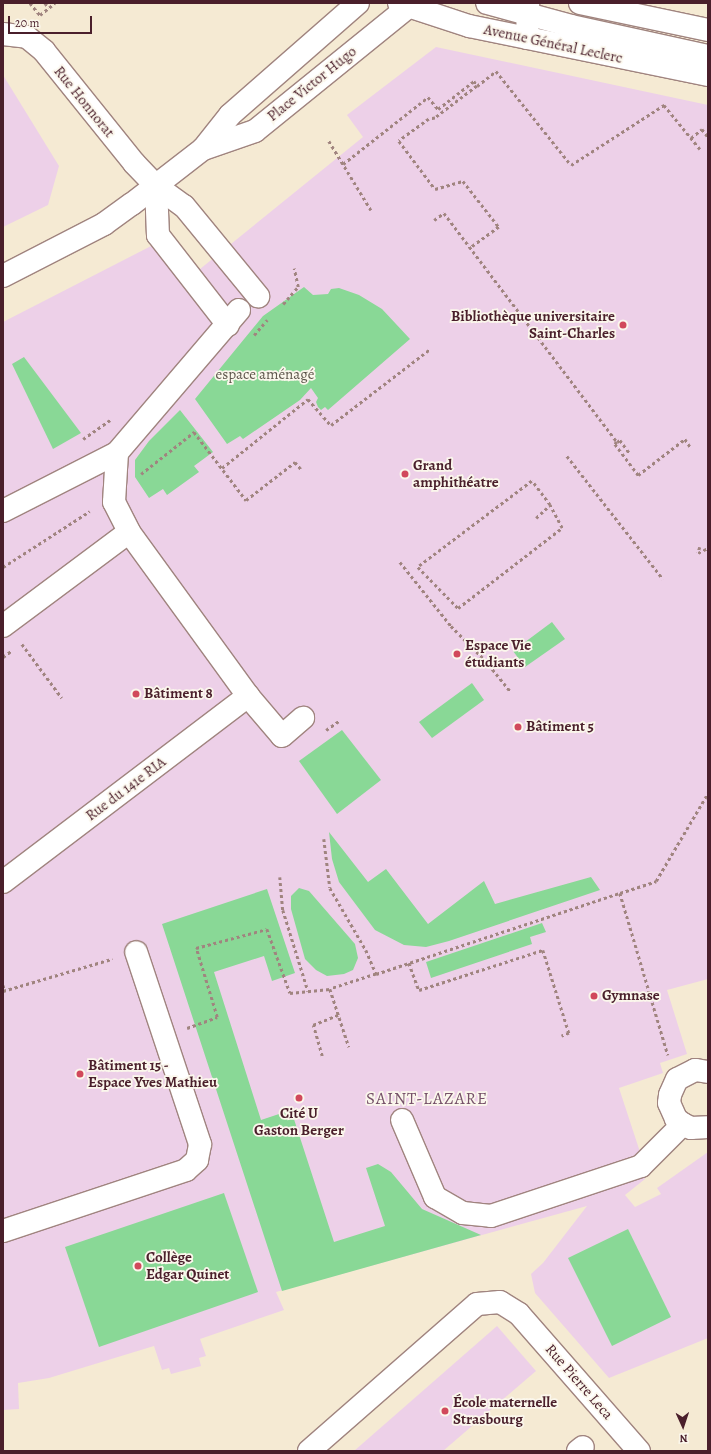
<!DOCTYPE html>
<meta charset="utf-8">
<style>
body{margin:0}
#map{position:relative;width:711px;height:1454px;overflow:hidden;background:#f5ead3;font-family:Alegreya,serif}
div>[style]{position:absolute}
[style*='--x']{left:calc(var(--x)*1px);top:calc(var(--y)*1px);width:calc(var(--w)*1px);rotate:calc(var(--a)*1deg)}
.built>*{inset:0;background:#edd0e8}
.green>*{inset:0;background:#89d896}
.path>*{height:2.5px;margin-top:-1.25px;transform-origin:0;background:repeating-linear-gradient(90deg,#a0847f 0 3px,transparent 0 6px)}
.roads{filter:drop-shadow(1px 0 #a0847f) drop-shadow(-1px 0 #a0847f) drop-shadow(0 1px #a0847f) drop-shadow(0 -1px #a0847f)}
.minor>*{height:22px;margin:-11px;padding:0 11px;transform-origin:11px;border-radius:11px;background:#fff}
.major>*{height:22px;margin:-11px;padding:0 11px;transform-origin:11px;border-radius:11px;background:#fff}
.dots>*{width:11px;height:11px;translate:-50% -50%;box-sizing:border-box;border:2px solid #fbf7ec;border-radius:50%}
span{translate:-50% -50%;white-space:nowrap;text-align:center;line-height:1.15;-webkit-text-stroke:3.5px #fbf7ec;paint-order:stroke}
.street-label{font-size:15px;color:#4a1f2b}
.poi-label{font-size:15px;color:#4a1f2b;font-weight:700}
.right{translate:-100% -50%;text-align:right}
.left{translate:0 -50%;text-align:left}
.park-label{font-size:15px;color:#5d564b}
.quarter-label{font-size:17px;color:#765169;letter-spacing:1px}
.frame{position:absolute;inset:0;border:4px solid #4a1f2b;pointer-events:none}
.north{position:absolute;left:663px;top:1406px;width:40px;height:40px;-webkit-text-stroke:3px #fbf7ec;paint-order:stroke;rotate:177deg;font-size:11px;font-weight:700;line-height:16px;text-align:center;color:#4a1f2b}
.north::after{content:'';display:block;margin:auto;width:14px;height:18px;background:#4a1f2b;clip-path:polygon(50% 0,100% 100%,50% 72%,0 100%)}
.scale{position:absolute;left:8px;top:16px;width:84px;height:18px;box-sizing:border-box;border:2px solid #4a1f2b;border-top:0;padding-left:5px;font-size:12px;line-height:14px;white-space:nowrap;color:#4a1f2b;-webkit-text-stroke:3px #fbf7ec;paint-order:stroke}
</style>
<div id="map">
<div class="built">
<i style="clip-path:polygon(436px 47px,708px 105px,708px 979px,667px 990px,687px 1054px,660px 1063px,663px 1073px,619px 1088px,640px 1152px,637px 1154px,645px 1179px,625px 1195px,635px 1207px,661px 1194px,657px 1188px,708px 1152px,708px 1338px,609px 1378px,535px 1293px,531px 1274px,543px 1263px,587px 1206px,276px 1292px,284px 1310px,200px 1339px,206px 1356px,199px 1358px,201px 1366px,171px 1374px,169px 1368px,162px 1370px,154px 1346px,49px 1378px,18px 1383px,19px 1409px,3px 1410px,3px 322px,155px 244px,184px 282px,363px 137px,347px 115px)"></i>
<i style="clip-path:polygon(3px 75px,59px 166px,48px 205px,3px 227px)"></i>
<i style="clip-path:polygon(497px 1326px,536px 1371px,443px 1451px,354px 1451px)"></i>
</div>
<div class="green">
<i style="clip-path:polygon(304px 287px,313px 295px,328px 294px,331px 289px,339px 288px,359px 295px,382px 309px,410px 339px,328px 410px,325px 407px,321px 410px,318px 407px,316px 402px,318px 398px,311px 388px,300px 400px,243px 439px,240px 436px,227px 444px,195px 399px,263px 316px)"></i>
<i style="clip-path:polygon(24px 357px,81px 433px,53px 449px,12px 364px)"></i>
<i style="clip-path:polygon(180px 410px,213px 452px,194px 466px,199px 472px,167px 495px,163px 489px,149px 498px,135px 477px,135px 460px,149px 441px)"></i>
<i style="clip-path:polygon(552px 622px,565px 639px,525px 667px,513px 651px)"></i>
<i style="clip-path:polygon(472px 683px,484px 700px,432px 738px,419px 722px)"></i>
<i style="clip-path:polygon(342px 730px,381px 780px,337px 814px,299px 761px)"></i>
<i style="clip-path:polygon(329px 832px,368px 882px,386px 869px,428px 924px,484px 881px,495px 904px,591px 877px,600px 890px,449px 941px,426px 947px,404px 945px,375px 930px,339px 882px,332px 859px)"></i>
<i style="clip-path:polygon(299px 888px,309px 891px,355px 944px,358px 958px,353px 970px,344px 974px,327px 976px,316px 970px,305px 959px,291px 909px,291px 896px)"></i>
<i style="clip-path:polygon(267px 889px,295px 973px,272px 981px,264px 956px,214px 972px,261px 1120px,291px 1110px,334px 1242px,385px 1226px,366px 1168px,378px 1164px,391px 1172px,422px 1209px,481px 1235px,282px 1291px,162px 924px)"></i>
<i style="clip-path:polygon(542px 923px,546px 932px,530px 937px,532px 944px,431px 978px,426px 962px)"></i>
<i style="clip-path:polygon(224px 1193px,258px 1292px,99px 1347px,65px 1247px)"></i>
<i style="clip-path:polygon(628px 1229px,671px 1317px,612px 1346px,568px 1258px)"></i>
</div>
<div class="path">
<i style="--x:30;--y:3;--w:16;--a:50"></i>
<i style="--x:40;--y:15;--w:19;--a:-39"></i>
<i style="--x:45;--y:3;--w:6;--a:51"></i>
<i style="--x:477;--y:86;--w:24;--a:-38"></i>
<i style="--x:496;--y:71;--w:120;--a:51.4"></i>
<i style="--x:571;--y:165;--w:111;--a:-32.8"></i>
<i style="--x:664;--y:105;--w:57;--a:50.7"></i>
<i style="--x:691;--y:138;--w:14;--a:-39"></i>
<i style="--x:702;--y:129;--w:10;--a:53"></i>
<i style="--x:329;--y:141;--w:81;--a:58.7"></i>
<i style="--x:343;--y:164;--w:108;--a:-38.2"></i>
<i style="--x:428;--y:97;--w:16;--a:50"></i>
<i style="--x:438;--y:109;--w:46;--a:-37.9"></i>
<i style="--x:474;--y:81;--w:6;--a:59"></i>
<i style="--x:477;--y:86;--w:53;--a:142.7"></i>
<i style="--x:435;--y:118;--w:6;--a:171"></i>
<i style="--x:429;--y:119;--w:37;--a:144"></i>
<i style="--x:399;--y:141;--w:60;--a:53.1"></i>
<i style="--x:435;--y:189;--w:29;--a:-16"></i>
<i style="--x:463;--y:181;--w:58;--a:52"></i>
<i style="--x:499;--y:227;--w:36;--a:144"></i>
<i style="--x:434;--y:220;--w:12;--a:-35"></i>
<i style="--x:444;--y:213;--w:287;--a:52.9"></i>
<i style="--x:617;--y:442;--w:4;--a:-34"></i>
<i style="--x:620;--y:440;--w:17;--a:54"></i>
<i style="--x:283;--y:304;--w:23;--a:-49"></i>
<i style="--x:298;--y:287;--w:19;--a:-102"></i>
<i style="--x:254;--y:335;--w:20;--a:-49"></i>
<i style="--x:83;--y:439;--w:33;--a:-35"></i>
<i style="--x:617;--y:442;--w:3;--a:135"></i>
<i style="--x:615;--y:444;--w:39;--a:53"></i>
<i style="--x:638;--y:475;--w:59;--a:-37.5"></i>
<i style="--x:685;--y:439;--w:11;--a:56"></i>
<i style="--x:567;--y:456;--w:156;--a:52"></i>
<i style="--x:222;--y:468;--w:110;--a:-38.7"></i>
<i style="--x:308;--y:399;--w:35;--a:49"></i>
<i style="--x:331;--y:425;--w:125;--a:-37.5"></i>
<i style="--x:141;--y:474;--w:68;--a:-38.4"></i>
<i style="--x:194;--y:432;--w:86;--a:52.6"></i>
<i style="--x:246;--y:500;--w:62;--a:-37.8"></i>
<i style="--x:295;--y:462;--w:9;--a:49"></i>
<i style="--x:536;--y:518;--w:19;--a:-43"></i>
<i style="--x:550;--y:505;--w:30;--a:-127"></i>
<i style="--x:532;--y:481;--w:143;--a:143"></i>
<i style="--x:418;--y:567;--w:57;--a:45.7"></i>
<i style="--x:458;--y:608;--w:131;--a:-37.6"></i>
<i style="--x:562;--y:528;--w:26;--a:-118"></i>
<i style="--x:700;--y:547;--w:6;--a:108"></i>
<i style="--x:698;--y:553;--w:11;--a:-27"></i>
<i style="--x:400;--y:562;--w:82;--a:51.4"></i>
<i style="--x:451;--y:626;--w:48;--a:45"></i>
<i style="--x:485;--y:660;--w:41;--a:50.9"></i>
<i style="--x:3;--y:567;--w:103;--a:-32.8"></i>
<i style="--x:22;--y:644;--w:67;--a:53.5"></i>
<i style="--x:3;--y:657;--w:10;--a:-37"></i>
<i style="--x:326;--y:730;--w:16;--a:-35"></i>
<i style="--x:324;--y:839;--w:49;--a:83"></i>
<i style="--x:330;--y:888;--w:72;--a:59.9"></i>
<i style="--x:366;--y:950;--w:26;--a:67"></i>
<i style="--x:376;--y:974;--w:48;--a:161.9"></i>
<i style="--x:330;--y:989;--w:61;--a:71.9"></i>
<i style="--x:280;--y:877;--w:33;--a:85"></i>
<i style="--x:283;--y:910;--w:85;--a:72.8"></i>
<i style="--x:620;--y:893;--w:38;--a:-18"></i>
<i style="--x:656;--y:881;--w:102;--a:-59.4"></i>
<i style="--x:409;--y:963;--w:29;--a:70"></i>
<i style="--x:419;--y:990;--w:130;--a:-17.9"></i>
<i style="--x:543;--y:950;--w:87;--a:72.6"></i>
<i style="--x:569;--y:1033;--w:8;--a:157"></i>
<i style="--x:376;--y:974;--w:257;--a:-18.4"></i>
<i style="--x:620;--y:893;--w:169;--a:73.5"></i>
<i style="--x:3;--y:985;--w:5;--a:68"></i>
<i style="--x:3;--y:991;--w:114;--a:-16.4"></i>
<i style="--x:187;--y:1028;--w:32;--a:-20"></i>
<i style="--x:217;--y:1017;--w:72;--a:-106.9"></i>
<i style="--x:196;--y:948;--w:73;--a:-15"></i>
<i style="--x:267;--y:929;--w:68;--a:70.2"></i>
<i style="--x:290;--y:993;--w:40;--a:-5.7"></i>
<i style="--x:322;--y:1056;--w:32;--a:-106"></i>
<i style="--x:313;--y:1025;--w:27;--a:-22"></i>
</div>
<div class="roads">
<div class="minor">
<i style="--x:487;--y:3;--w:87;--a:15.3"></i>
<i style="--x:571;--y:26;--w:140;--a:12.4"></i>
<i style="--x:3;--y:34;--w:24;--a:7"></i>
<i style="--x:27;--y:37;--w:22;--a:39"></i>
<i style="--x:44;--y:51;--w:144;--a:51.2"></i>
<i style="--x:134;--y:163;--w:32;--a:46"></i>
<i style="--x:156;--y:186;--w:34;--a:36"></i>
<i style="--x:184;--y:206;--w:117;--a:50.6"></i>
<i style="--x:203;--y:149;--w:55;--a:-19.1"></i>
<i style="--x:255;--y:131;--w:203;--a:-39"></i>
<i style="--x:156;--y:186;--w:49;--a:87.7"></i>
<i style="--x:158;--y:235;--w:114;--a:52.1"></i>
<i style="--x:3;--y:276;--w:114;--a:-27.2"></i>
<i style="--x:104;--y:224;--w:34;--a:-36"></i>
<i style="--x:132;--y:204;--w:90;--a:-37.8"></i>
<i style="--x:203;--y:149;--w:43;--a:-51.5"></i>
<i style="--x:230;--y:115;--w:170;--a:-41.2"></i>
<i style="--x:239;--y:310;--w:188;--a:130.5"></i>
<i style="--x:117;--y:453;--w:49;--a:93.5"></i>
<i style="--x:114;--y:502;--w:34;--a:63"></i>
<i style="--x:129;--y:532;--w:203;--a:54"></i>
<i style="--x:248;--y:696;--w:52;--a:49.6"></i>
<i style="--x:282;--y:736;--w:28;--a:-41"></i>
<i style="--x:3;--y:511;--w:128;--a:-27"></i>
<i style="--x:3;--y:626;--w:157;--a:-36.7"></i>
<i style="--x:3;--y:882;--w:308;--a:-37.2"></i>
<i style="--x:708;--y:1072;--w:13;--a:-171"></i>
<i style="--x:695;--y:1070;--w:20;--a:153"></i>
<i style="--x:677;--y:1079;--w:17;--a:114"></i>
<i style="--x:670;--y:1095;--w:8;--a:97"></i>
<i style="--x:669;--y:1103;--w:17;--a:66"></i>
<i style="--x:676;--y:1119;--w:9;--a:36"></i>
<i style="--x:683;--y:1124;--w:9;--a:27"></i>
<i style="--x:691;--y:1128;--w:17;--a:-3"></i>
<i style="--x:402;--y:1120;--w:84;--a:66.8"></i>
<i style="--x:435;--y:1197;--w:32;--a:30"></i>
<i style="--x:463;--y:1213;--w:28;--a:6"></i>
<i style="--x:491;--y:1216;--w:158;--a:-18.4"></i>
<i style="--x:641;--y:1166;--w:59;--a:-45"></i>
<i style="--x:3;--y:1231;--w:193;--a:-18.4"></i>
<i style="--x:186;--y:1170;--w:15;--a:-42"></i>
<i style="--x:197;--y:1160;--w:16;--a:-79"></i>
<i style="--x:200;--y:1144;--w:202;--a:-108.4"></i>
<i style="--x:309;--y:1451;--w:223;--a:-41.2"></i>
<i style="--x:477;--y:1304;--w:23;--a:-5"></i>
<i style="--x:500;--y:1302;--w:22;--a:32"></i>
<i style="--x:519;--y:1314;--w:182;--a:48.8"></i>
<i style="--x:578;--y:1451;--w:6;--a:-39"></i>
</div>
<div class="major">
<i style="--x:399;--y:3;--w:74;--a:18.2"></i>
<i style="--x:469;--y:26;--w:244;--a:11.6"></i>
<i style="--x:580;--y:3;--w:131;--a:11.9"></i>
<i style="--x:527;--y:38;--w:35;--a:-88"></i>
</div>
</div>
<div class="dots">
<i style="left:623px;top:325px;background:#d1495b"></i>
<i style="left:405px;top:474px;background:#d1495b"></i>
<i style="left:457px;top:654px;background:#d1495b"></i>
<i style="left:136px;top:694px;background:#d1495b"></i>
<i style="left:518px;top:727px;background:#d1495b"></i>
<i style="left:594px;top:996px;background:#d1495b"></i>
<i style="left:80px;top:1074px;background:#d1495b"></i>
<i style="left:299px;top:1098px;background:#d1495b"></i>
<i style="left:138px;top:1266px;background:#d1495b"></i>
<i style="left:445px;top:1411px;background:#d1495b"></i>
</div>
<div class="street-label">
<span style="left:553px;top:44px;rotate:12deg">Avenue Général Leclerc</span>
<span style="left:312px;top:84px;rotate:-39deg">Place Victor Hugo</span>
<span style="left:84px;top:102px;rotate:51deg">Rue Honnorat</span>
<span style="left:126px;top:789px;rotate:-37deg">Rue du 141e RIA</span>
<span style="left:579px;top:1382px;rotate:49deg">Rue Pierre Leca</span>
</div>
<div class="poi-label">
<span class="right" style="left:615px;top:325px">Bibliothèque universitaire<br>Saint-Charles</span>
<span class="left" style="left:413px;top:474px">Grand<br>amphithéatre</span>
<span class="left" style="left:465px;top:654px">Espace Vie<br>étudiants</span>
<span class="left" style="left:144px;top:694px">Bâtiment 8</span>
<span class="left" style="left:526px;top:727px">Bâtiment 5</span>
<span class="left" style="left:602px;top:996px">Gymnase</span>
<span class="left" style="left:88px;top:1074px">Bâtiment 15 -<br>Espace Yves Mathieu</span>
<span style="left:299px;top:1122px">Cité U<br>Gaston Berger</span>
<span class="left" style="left:146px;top:1266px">Collège<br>Edgar Quinet</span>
<span class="left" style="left:453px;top:1411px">École maternelle<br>Strasbourg</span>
</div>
<div class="park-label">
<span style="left:265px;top:375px">espace aménagé</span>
</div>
<div class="quarter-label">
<span style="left:427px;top:1099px">SAINT-LAZARE</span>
</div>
<div class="frame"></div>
<div class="north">N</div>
<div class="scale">20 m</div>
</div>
